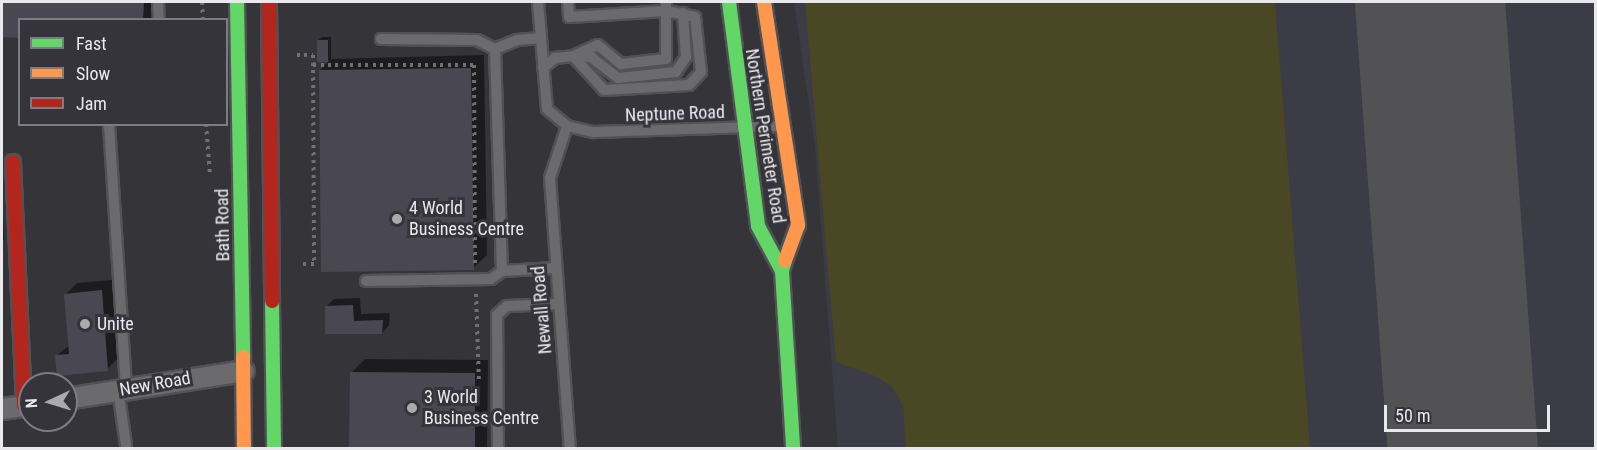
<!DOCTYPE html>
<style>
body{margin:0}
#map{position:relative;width:1597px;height:450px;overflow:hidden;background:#353539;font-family:"Roboto Condensed",sans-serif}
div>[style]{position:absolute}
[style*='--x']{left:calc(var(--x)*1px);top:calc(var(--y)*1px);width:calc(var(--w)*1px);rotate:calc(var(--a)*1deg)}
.built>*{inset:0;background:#3c3c46}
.green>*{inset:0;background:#494724}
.shadow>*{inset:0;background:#0007}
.taxiway>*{height:60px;margin:-30px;padding:0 30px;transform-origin:30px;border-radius:30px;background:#525254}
.runway>*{height:150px;margin:-75px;padding:0 75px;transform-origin:75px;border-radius:75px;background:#525254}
.building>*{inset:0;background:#494852}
.path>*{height:4px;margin-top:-2px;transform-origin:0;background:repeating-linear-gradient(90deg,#707074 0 3px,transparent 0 7.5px)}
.roads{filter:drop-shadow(2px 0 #525256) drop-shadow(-2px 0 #525256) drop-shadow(0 2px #525256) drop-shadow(0 -2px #525256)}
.lane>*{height:10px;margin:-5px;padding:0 5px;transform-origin:5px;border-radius:5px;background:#6b6b6e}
.street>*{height:20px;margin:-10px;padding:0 10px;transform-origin:10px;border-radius:10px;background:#6b6b6e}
.fast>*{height:14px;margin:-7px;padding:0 7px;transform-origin:7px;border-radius:7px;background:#63d668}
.slow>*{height:14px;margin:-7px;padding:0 7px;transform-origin:7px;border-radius:7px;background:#ff974d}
.jam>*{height:14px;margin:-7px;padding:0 7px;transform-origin:7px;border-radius:7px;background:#b3261e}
.dots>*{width:16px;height:16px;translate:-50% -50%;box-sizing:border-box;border:3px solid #34343a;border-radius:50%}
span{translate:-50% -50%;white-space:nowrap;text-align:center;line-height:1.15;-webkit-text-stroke:6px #34343a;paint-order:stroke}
.street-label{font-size:18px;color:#e9e9ed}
.poi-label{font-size:18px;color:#e9e9ed}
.left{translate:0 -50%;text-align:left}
.frame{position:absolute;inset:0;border:3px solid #e9e9ed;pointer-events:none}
.legend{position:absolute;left:18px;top:18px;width:210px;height:108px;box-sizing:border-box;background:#34343a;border:2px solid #7c7c82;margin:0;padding:8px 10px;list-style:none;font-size:18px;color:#e9e9ed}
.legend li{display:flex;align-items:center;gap:12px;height:30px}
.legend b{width:30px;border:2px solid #7c7c82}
.north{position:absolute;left:18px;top:372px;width:60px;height:60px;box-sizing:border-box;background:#34343a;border:2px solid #7c7c82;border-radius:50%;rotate:266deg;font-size:16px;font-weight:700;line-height:24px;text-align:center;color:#e9e9ed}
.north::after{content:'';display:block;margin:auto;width:21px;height:27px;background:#aaaaae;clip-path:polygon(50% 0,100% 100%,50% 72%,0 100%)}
.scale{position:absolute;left:1384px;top:405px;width:166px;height:27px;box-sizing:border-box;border:3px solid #e9e9ed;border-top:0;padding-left:8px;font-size:18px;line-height:21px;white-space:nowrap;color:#e9e9ed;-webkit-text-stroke:4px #34343a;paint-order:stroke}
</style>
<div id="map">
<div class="built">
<i style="clip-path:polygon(794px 2px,1595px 2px,1595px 448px,838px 448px,815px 146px)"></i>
</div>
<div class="green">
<i style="clip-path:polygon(805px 2px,1275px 2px,1310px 448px,906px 448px,903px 405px,892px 387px,878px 377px,836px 362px)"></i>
</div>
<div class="shadow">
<i style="clip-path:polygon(2px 2px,159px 2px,158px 20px,20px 20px,20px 36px,2px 36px)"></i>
<i style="clip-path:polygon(322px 37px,331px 37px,331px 59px,484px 55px,487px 255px,473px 268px,320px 70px,330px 60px,318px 61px,318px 40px)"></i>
<i style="clip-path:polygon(2px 190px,4px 240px,2px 240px)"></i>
<i style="clip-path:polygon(112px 280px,118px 358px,107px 369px,56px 356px,70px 345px,66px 294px,77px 283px)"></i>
<i style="clip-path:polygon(360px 298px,361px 314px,390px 313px,389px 325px,382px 333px,326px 333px,326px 307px,334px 299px)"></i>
<i style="clip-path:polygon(2px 299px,3px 331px,2px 332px)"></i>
<i style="clip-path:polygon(365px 359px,488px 360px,487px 448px,351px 448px,352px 372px)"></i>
</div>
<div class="taxiway">
<i style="--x:1434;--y:66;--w:67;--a:-72.6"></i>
</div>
<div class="runway">
<i style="--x:1430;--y:2;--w:447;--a:85.8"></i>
</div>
<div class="building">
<i style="clip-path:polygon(2px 2px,144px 2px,143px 20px,20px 20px,20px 38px,2px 37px)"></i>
<i style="clip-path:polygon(317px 40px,328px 40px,328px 62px,317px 62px)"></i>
<i style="clip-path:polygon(471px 68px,474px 270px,321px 272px,319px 70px)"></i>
<i style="clip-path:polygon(102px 290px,108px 371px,57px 376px,55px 355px,69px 354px,64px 294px)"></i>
<i style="clip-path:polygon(353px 305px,354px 321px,383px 320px,382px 334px,325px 334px,325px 306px)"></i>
<i style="clip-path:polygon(350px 372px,475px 373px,475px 448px,349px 448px)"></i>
</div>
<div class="path">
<i style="--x:202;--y:2;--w:18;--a:87"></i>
<i style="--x:297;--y:55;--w:16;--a:0"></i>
<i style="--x:313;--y:55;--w:209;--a:89.7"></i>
<i style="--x:314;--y:264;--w:15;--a:180"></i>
<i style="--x:313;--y:65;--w:161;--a:0"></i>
<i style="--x:474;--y:65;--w:201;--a:89.7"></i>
<i style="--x:206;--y:124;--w:51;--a:85.5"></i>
<i style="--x:476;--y:294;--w:89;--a:88.1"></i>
</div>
<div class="roads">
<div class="lane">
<i style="--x:158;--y:2;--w:18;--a:87"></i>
<i style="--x:538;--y:2;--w:107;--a:85.2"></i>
<i style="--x:547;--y:109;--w:26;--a:40"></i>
<i style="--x:567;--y:126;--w:55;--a:108.1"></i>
<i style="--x:550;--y:178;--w:271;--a:85.8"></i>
<i style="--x:541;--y:38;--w:24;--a:175"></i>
<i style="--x:517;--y:40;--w:24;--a:158"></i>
<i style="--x:495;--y:49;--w:222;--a:88.2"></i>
<i style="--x:502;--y:271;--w:53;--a:-3.2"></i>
<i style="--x:381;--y:39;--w:96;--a:0.6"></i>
<i style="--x:477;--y:40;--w:20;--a:27"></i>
<i style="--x:573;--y:56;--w:18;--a:3"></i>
<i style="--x:591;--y:57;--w:34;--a:38"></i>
<i style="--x:618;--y:78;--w:58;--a:-5.9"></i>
<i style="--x:676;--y:72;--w:18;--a:-56"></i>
<i style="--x:686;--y:57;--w:44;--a:-93.9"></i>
<i style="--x:573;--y:56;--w:27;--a:-24"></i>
<i style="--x:598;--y:45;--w:30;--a:40"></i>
<i style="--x:621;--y:64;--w:45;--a:-6.3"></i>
<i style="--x:666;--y:59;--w:57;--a:-90"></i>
<i style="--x:543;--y:68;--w:16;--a:-40"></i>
<i style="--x:555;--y:58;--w:18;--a:-6"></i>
<i style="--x:573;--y:56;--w:46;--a:47.6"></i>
<i style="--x:604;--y:90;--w:85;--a:-3.4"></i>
<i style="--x:689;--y:85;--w:18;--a:-47"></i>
<i style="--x:701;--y:72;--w:55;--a:-96.2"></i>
<i style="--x:695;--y:17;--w:30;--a:-168"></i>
<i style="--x:666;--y:11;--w:97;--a:176.5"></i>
<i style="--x:569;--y:17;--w:15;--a:-94"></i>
<i style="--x:109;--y:124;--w:266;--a:86.3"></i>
<i style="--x:567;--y:126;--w:28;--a:13"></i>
<i style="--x:594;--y:132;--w:187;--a:-1.8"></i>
<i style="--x:366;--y:281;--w:125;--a:-0.9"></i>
<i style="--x:491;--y:279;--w:14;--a:-36"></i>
<i style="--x:118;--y:390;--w:56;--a:81.7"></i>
<i style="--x:498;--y:448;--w:133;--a:-90.4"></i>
<i style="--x:497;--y:315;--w:13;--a:-42"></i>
<i style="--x:507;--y:306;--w:51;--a:-2.2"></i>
</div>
<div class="street">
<i style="--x:66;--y:399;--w:180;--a:-8.9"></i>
<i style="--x:2;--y:409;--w:28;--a:-8"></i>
</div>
<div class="fast">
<i style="--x:237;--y:2;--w:355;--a:89"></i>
<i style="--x:729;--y:2;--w:226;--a:82.6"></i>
<i style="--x:758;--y:226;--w:51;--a:61.9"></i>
<i style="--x:785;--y:261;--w:10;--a:107"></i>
<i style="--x:782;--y:271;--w:177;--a:86.4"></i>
<i style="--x:272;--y:301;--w:147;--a:89.2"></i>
</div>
<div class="slow">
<i style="--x:764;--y:2;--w:226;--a:81.3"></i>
<i style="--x:798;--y:225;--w:38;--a:110"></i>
<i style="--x:243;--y:357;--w:91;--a:89.4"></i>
</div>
<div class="jam">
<i style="--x:269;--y:2;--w:299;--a:89.4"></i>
<i style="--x:13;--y:162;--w:244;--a:87.4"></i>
</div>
</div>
<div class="dots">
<i style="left:397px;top:219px;background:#aaaaae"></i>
<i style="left:85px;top:324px;background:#aaaaae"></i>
<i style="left:412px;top:408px;background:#aaaaae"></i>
</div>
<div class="street-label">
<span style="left:675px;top:114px;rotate:-2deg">Neptune Road</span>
<span style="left:765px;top:136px;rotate:81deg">Northern Perimeter Road</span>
<span style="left:223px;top:225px;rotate:-91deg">Bath Road</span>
<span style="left:542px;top:310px;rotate:-95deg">Newall Road</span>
<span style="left:155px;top:384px;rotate:-10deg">New Road</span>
</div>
<div class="poi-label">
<span class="left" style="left:409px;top:219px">4 World<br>Business Centre</span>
<span class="left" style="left:97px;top:324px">Unite</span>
<span class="left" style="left:424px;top:408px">3 World<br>Business Centre</span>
</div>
<div class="frame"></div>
<ul class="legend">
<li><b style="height:8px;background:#63d668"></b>Fast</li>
<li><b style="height:8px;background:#ff974d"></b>Slow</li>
<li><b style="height:8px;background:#b3261e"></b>Jam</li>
</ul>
<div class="north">N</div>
<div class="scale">50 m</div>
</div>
